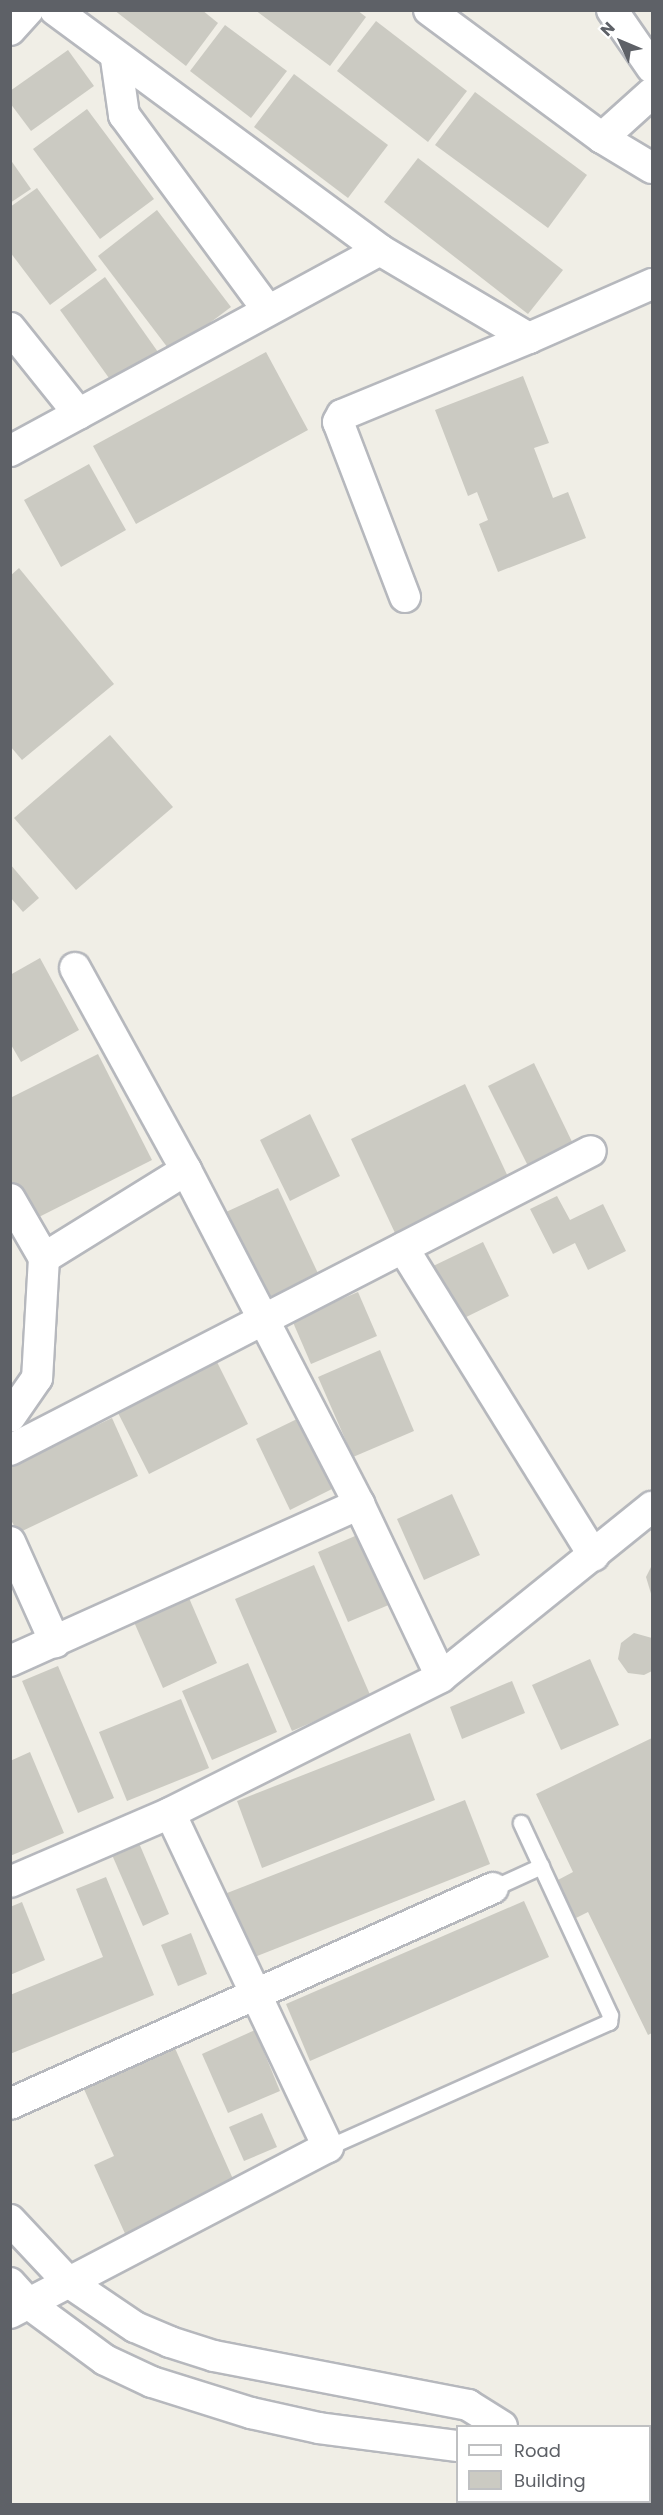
<!DOCTYPE html>
<style>
body{margin:0}
#map{position:relative;width:663px;height:2515px;overflow:hidden;background:#f0eee6;font-family:Poppins,sans-serif}
div>[style]{position:absolute}
[style*='--x']{left:calc(var(--x)*1px);top:calc(var(--y)*1px);width:calc(var(--w)*1px);rotate:calc(var(--a)*1deg)}
.building>*{inset:0;background:#cbcac2}
.roads{filter:drop-shadow(2px 0 #b6b8bd) drop-shadow(-2px 0 #b6b8bd) drop-shadow(0 2px #b6b8bd) drop-shadow(0 -2px #b6b8bd)}
.lane>*{height:15px;margin:-7.5px;padding:0 7.5px;transform-origin:7.5px;border-radius:7.5px;background:#fff}
.street>*{height:30px;margin:-15px;padding:0 15px;transform-origin:15px;border-radius:15px;background:#fff}
span{translate:-50% -50%;white-space:nowrap;text-align:center;line-height:1.15;-webkit-text-stroke:6px #fff;paint-order:stroke}
.frame{position:absolute;inset:0;border:12px solid #5e6167;pointer-events:none}
.legend{position:absolute;left:456px;top:2425px;width:195px;height:78px;box-sizing:border-box;background:#fff;border:2px solid #bfc0c2;margin:0;padding:8px 10px;list-style:none;font-size:18px;color:#5e6167}
.legend li{display:flex;align-items:center;gap:12px;height:30px}
.legend b{width:30px;border:2px solid #bfc0c2}
.north{position:absolute;left:591px;top:12px;width:60px;height:60px;-webkit-text-stroke:4px #fff;paint-order:stroke;rotate:314deg;font-size:16px;font-weight:700;line-height:24px;text-align:center;color:#5e6167}
.north::after{content:'';display:block;margin:auto;width:21px;height:27px;background:#5e6167;clip-path:polygon(50% 0,100% 100%,50% 72%,0 100%)}
</style>
<div id="map">
<div class="building">
<i style="clip-path:polygon(114px 10px,202px 10px,218px 23px,186px 66px)"></i>
<i style="clip-path:polygon(255px 10px,357px 10px,366px 17px,330px 66px)"></i>
<i style="clip-path:polygon(376px 21px,467px 91px,428px 142px,337px 71px)"></i>
<i style="clip-path:polygon(225px 25px,287px 71px,251px 118px,190px 71px)"></i>
<i style="clip-path:polygon(68px 50px,94px 86px,31px 131px,10px 103px,10px 91px)"></i>
<i style="clip-path:polygon(294px 74px,388px 145px,348px 198px,254px 127px)"></i>
<i style="clip-path:polygon(475px 92px,587px 175px,548px 228px,435px 145px)"></i>
<i style="clip-path:polygon(87px 109px,154px 199px,100px 239px,33px 149px)"></i>
<i style="clip-path:polygon(418px 158px,563px 270px,528px 314px,384px 202px)"></i>
<i style="clip-path:polygon(10px 159px,31px 189px,10px 203px)"></i>
<i style="clip-path:polygon(37px 188px,97px 270px,50px 305px,10px 252px,10px 207px)"></i>
<i style="clip-path:polygon(157px 210px,231px 307px,171px 352px,98px 256px)"></i>
<i style="clip-path:polygon(105px 277px,158px 352px,114px 385px,60px 310px)"></i>
<i style="clip-path:polygon(266px 352px,308px 430px,136px 524px,93px 446px)"></i>
<i style="clip-path:polygon(523px 376px,549px 443px,534px 448px,553px 498px,568px 492px,586px 538px,498px 572px,479px 524px,488px 520px,477px 492px,468px 496px,435px 410px)"></i>
<i style="clip-path:polygon(89px 464px,126px 530px,61px 567px,24px 500px)"></i>
<i style="clip-path:polygon(19px 568px,114px 684px,22px 760px,10px 746px,10px 576px)"></i>
<i style="clip-path:polygon(110px 735px,173px 807px,76px 890px,14px 818px)"></i>
<i style="clip-path:polygon(10px 864px,39px 898px,23px 912px,10px 897px)"></i>
<i style="clip-path:polygon(40px 958px,79px 1030px,21px 1062px,10px 1043px,10px 975px)"></i>
<i style="clip-path:polygon(98px 1054px,152px 1160px,31px 1221px,10px 1180px,10px 1098px)"></i>
<i style="clip-path:polygon(534px 1063px,576px 1150px,531px 1172px,488px 1086px)"></i>
<i style="clip-path:polygon(465px 1084px,509px 1179px,395px 1233px,351px 1139px)"></i>
<i style="clip-path:polygon(310px 1114px,340px 1176px,290px 1201px,260px 1140px)"></i>
<i style="clip-path:polygon(278px 1188px,323px 1284px,271px 1308px,226px 1212px)"></i>
<i style="clip-path:polygon(557px 1196px,570px 1220px,603px 1204px,626px 1251px,588px 1270px,575px 1243px,553px 1254px,530px 1209px)"></i>
<i style="clip-path:polygon(483px 1242px,509px 1296px,454px 1323px,427px 1269px)"></i>
<i style="clip-path:polygon(358px 1292px,377px 1336px,311px 1364px,292px 1320px)"></i>
<i style="clip-path:polygon(380px 1350px,414px 1431px,353px 1457px,318px 1377px)"></i>
<i style="clip-path:polygon(215px 1358px,248px 1424px,149px 1474px,116px 1409px)"></i>
<i style="clip-path:polygon(112px 1418px,138px 1476px,18px 1533px,10px 1518px,10px 1466px)"></i>
<i style="clip-path:polygon(297px 1419px,332px 1489px,290px 1510px,256px 1439px)"></i>
<i style="clip-path:polygon(452px 1494px,480px 1555px,424px 1580px,397px 1519px)"></i>
<i style="clip-path:polygon(362px 1533px,391px 1604px,348px 1622px,318px 1552px)"></i>
<i style="clip-path:polygon(314px 1565px,371px 1697px,292px 1731px,235px 1599px)"></i>
<i style="clip-path:polygon(652px 1565px,652px 1597px,646px 1577px)"></i>
<i style="clip-path:polygon(189px 1598px,217px 1663px,163px 1688px,134px 1622px)"></i>
<i style="clip-path:polygon(634px 1633px,652px 1638px,652px 1671px,644px 1675px,628px 1673px,618px 1659px,621px 1643px)"></i>
<i style="clip-path:polygon(590px 1659px,619px 1725px,561px 1750px,532px 1685px)"></i>
<i style="clip-path:polygon(248px 1663px,277px 1732px,212px 1760px,182px 1691px)"></i>
<i style="clip-path:polygon(58px 1666px,114px 1798px,78px 1813px,22px 1681px)"></i>
<i style="clip-path:polygon(512px 1681px,525px 1713px,462px 1739px,450px 1707px)"></i>
<i style="clip-path:polygon(181px 1699px,209px 1768px,127px 1801px,99px 1732px)"></i>
<i style="clip-path:polygon(410px 1733px,435px 1800px,262px 1868px,237px 1801px)"></i>
<i style="clip-path:polygon(652px 1738px,652px 2033px,648px 2035px,588px 1912px,574px 1919px,556px 1881px,573px 1872px,536px 1794px)"></i>
<i style="clip-path:polygon(30px 1752px,64px 1833px,10px 1856px,10px 1761px)"></i>
<i style="clip-path:polygon(465px 1800px,490px 1864px,247px 1960px,222px 1895px)"></i>
<i style="clip-path:polygon(136px 1836px,169px 1914px,143px 1926px,109px 1848px)"></i>
<i style="clip-path:polygon(106px 1877px,154px 1995px,10px 2054px,10px 1995px,103px 1957px,76px 1889px)"></i>
<i style="clip-path:polygon(524px 1901px,549px 1957px,310px 2061px,286px 2004px)"></i>
<i style="clip-path:polygon(22px 1902px,45px 1960px,10px 1975px,10px 1907px)"></i>
<i style="clip-path:polygon(191px 1933px,207px 1974px,178px 1986px,161px 1945px)"></i>
<i style="clip-path:polygon(255px 2030px,280px 2091px,228px 2113px,202px 2054px)"></i>
<i style="clip-path:polygon(174px 2046px,237px 2188px,127px 2238px,94px 2165px,114px 2156px,83px 2087px)"></i>
<i style="clip-path:polygon(262px 2113px,277px 2147px,244px 2161px,229px 2127px)"></i>
</div>
<div class="roads">
<div class="lane">
<i style="--x:493;--y:1888;--w:53;--a:-24.6"></i>
<i style="--x:328;--y:2147;--w:308;--a:-24"></i>
<i style="--x:609;--y:2022;--w:7;--a:-82"></i>
<i style="--x:610;--y:2015;--w:212;--a:-114.9"></i>
</div>
<div class="street">
<i style="--x:55;--y:10;--w:404;--a:36.4"></i>
<i style="--x:380;--y:250;--w:173;--a:30.6"></i>
<i style="--x:529;--y:338;--w:134;--a:-23.7"></i>
<i style="--x:429;--y:10;--w:215;--a:36.5"></i>
<i style="--x:602;--y:138;--w:58;--a:31"></i>
<i style="--x:612;--y:10;--w:70;--a:55.4"></i>
<i style="--x:10;--y:30;--w:27;--a:-48"></i>
<i style="--x:116;--y:59;--w:57;--a:81.9"></i>
<i style="--x:124;--y:115;--w:242;--a:53.6"></i>
<i style="--x:602;--y:138;--w:67;--a:-42"></i>
<i style="--x:10;--y:328;--w:110;--a:51.3"></i>
<i style="--x:10;--y:451;--w:421;--a:-28.5"></i>
<i style="--x:405;--y:597;--w:187;--a:-110.9"></i>
<i style="--x:338;--y:422;--w:8;--a:-60"></i>
<i style="--x:342;--y:415;--w:202;--a:-22.4"></i>
<i style="--x:75;--y:968;--w:230;--a:61.2"></i>
<i style="--x:186;--y:1170;--w:376;--a:62.6"></i>
<i style="--x:359;--y:1504;--w:191;--a:64.6"></i>
<i style="--x:10;--y:1199;--w:68;--a:60"></i>
<i style="--x:44;--y:1258;--w:120;--a:93.3"></i>
<i style="--x:37;--y:1378;--w:47;--a:124.7"></i>
<i style="--x:403;--y:1248;--w:362;--a:58.2"></i>
<i style="--x:44;--y:1258;--w:167;--a:-31.8"></i>
<i style="--x:10;--y:1450;--w:653;--a:-27.23"></i>
<i style="--x:10;--y:1542;--w:110;--a:65.8"></i>
<i style="--x:10;--y:1661;--w:383;--a:-24.2"></i>
<i style="--x:10;--y:1882;--w:174;--a:-23.3"></i>
<i style="--x:170;--y:1813;--w:303;--a:-26.6"></i>
<i style="--x:441;--y:1677;--w:271;--a:-38.9"></i>
<i style="--x:10;--y:2104;--w:529;--a:-24.09"></i>
<i style="--x:10;--y:2220;--w:83;--a:46.9"></i>
<i style="--x:67;--y:2281;--w:82;--a:34.1"></i>
<i style="--x:135;--y:2327;--w:38;--a:23"></i>
<i style="--x:170;--y:2342;--w:46;--a:17.7"></i>
<i style="--x:214;--y:2356;--w:259;--a:10.9"></i>
<i style="--x:468;--y:2405;--w:40;--a:32"></i>
<i style="--x:10;--y:2283;--w:28;--a:48"></i>
<i style="--x:29;--y:2304;--w:94;--a:36.4"></i>
<i style="--x:105;--y:2360;--w:52;--a:25.1"></i>
<i style="--x:152;--y:2382;--w:104;--a:17.4"></i>
<i style="--x:251;--y:2413;--w:70;--a:12.4"></i>
<i style="--x:319;--y:2428;--w:140;--a:7.4"></i>
<i style="--x:10;--y:2313;--w:359;--a:-27.6"></i>
<i style="--x:328;--y:2147;--w:369;--a:-115.3"></i>
<i style="--x:650;--y:2452;--w:2;--a:27"></i>
</div>
</div>
<div class="frame"></div>
<ul class="legend">
<li><b style="height:8px;background:#fff"></b>Road</li>
<li><b style="height:16px;background:#cbcac2"></b>Building</li>
</ul>
<div class="north">N</div>
</div>
